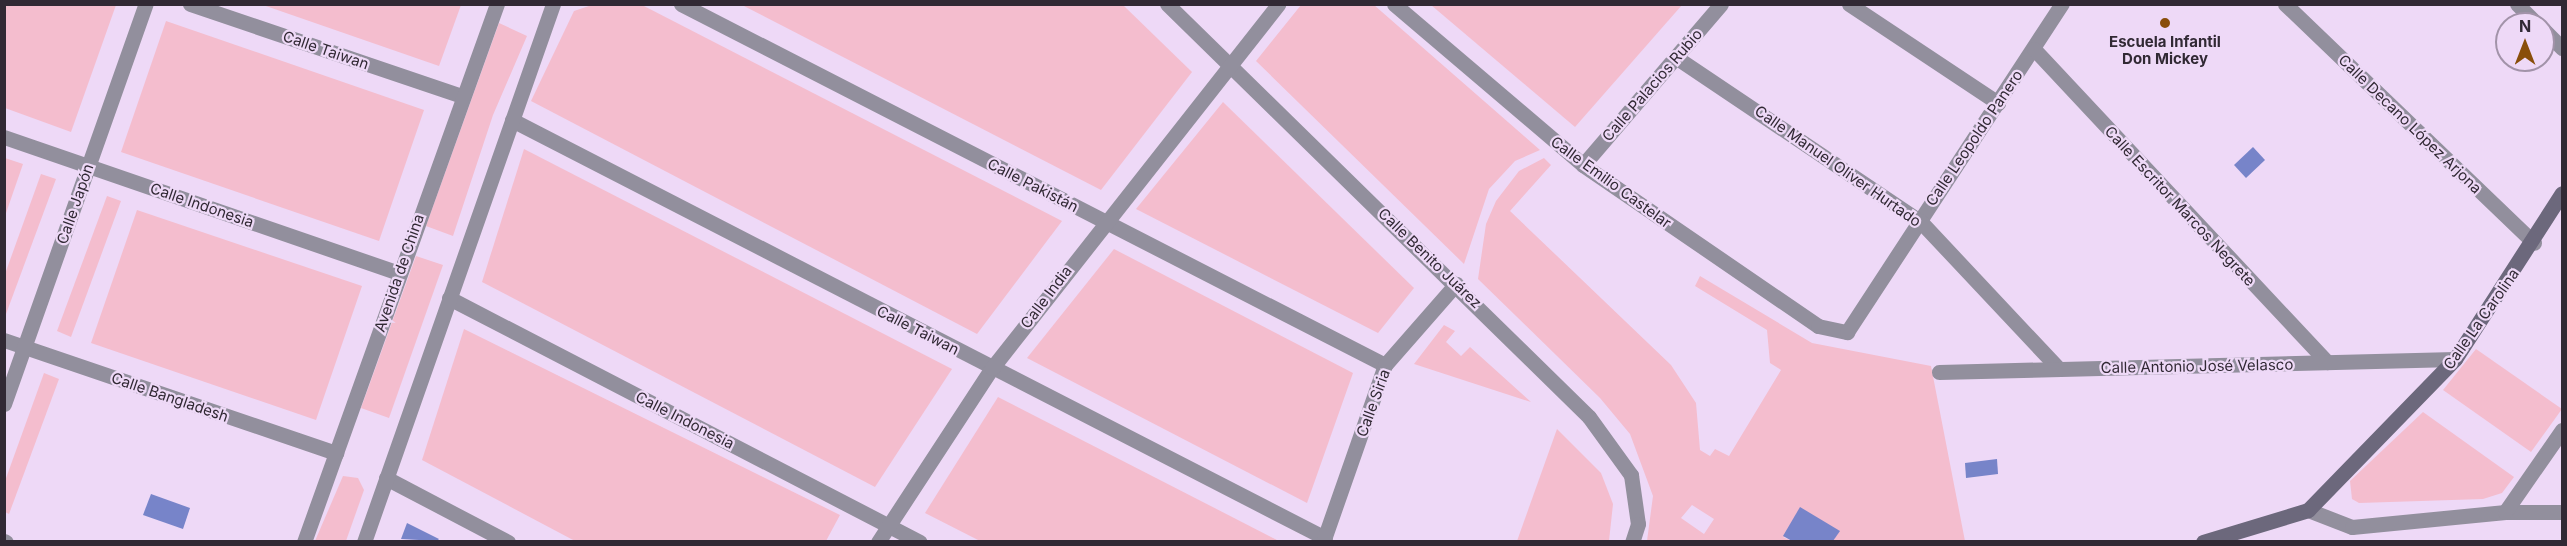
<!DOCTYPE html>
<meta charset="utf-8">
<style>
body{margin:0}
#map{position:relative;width:2567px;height:546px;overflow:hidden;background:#eed9f7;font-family:Inter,sans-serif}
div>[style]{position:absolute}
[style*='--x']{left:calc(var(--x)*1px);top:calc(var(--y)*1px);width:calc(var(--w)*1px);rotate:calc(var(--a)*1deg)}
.green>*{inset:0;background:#f4bdce}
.water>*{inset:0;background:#7784c9}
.street>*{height:15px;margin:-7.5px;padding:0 7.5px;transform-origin:7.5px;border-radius:7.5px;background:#928f9d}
.secondary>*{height:15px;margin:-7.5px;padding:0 7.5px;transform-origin:7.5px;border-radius:7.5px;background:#6c687c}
.dots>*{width:16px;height:16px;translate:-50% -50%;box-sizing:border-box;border:3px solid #eed9f7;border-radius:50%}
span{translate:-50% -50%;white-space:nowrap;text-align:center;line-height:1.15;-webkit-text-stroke:4.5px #eed9f7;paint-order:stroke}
.poi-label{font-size:15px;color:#312934;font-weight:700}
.street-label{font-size:15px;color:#312934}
.frame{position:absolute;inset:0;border:6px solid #312934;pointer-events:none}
.north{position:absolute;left:2495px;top:12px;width:60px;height:60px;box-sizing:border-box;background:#eed9f7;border:2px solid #a293a9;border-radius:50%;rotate:0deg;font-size:16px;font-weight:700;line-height:24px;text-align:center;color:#312934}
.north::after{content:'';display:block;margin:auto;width:21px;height:27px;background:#894e0a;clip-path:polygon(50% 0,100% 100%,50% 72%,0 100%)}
</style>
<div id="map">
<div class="green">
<i style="clip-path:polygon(5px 4px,116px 5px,71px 132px,5px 108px)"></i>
<i style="clip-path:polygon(263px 5px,461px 5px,439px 66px)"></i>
<i style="clip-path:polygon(592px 5px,642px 5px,1062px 221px,977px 334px,531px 101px,574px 11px)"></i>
<i style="clip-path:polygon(742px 5px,1123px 5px,1192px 72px,1101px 190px)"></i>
<i style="clip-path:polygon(1301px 5px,1374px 5px,1540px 150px,1515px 161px,1489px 189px,1464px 264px,1256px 61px)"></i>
<i style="clip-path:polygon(1431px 5px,1682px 5px,1575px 127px)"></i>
<i style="clip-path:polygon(166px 21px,424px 110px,379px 241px,121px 152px)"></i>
<i style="clip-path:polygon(499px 23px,527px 36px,493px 115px,453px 236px,426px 226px)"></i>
<i style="clip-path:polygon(1223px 102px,1414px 288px,1378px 333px,1136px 209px)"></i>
<i style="clip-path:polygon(524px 149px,952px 369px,875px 487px,482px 282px)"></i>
<i style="clip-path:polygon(5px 158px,23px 164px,5px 216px,4px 158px)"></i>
<i style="clip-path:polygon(evenodd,1544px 158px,1551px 165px,1510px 211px,1671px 365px,1696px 403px,1700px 450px,1710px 456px,1715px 449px,1729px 456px,1781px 370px,1770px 363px,1767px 330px,1695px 286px,1700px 276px,1812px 343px,1931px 366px,1965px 541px,1833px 541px,1839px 530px,1783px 537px,1792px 541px,1647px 541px,1653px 496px,1630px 434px,1600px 398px,1478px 279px,1486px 224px,1496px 201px,1519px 171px,1544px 158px,1692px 505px,1714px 519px,1704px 534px,1681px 518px,1692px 505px)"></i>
<i style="clip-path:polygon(41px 174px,56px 179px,6px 314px,5px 274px)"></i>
<i style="clip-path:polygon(107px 196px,121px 201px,71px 337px,57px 331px)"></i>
<i style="clip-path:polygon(137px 210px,362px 286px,316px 420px,91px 343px)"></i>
<i style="clip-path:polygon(1114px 249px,1353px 373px,1307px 503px,1027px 358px)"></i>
<i style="clip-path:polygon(416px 256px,443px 265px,389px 418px,361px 408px)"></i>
<i style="clip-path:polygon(1444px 325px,1455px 331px,1446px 342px,1461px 356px,1470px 347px,1531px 402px,1414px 364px)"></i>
<i style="clip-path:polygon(464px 329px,840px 515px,826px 541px,575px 541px,422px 460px)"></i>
<i style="clip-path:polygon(2476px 349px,2562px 409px,2531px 452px,2443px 390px)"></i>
<i style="clip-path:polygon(44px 373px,59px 379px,9px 514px,5px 512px,5px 481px)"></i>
<i style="clip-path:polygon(998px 397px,1279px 541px,980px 541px,925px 513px)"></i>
<i style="clip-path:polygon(2423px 412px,2514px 477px,2502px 493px,2483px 499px,2359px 503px,2352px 499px,2350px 481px)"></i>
<i style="clip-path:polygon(1557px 429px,1601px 473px,1613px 504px,1609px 541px,1517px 541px)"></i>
<i style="clip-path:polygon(343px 476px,358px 478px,364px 490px,346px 541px,315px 541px)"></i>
</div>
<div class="water">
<i style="clip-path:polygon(2253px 147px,2265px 160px,2246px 178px,2234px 165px)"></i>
<i style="clip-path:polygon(1997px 459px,1998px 474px,1966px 478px,1965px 463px)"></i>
<i style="clip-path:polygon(151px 494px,190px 508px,183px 529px,143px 515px)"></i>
<i style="clip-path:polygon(1800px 507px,1840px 531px,1833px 541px,1792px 541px,1783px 536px)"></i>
<i style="clip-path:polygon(407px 523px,439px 539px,437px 541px,401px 539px)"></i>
</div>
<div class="street">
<i style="--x:190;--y:4;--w:287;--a:18.7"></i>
<i style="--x:681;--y:4;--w:791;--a:27.15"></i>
<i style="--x:1167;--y:4;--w:590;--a:44.38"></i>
<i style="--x:1589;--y:417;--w:72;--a:54.1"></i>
<i style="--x:1631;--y:475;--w:49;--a:81.9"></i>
<i style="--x:1638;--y:524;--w:19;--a:108"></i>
<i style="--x:1394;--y:4;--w:248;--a:40.4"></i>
<i style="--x:1583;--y:165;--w:285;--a:34.4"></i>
<i style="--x:1818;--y:326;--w:30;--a:12"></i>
<i style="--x:1847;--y:332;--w:392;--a:-56.8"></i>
<i style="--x:1849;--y:4;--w:179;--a:33.6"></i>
<i style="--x:2285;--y:4;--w:345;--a:43.8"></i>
<i style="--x:2517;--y:4;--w:28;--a:45"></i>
<i style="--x:2543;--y:29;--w:27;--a:45"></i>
<i style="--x:2034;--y:49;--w:429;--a:46.9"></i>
<i style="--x:1677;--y:58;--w:293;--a:33.9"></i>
<i style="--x:1920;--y:221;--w:203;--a:46.8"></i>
<i style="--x:512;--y:120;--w:914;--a:27.21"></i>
<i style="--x:4;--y:137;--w:418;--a:19"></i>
<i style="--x:1583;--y:165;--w:212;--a:-49.4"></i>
<i style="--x:449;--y:298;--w:530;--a:27.39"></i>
<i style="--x:4;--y:340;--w:351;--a:18.8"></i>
<i style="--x:1939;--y:372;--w:516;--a:-1.44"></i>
<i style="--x:4;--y:404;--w:424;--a:-70.5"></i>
<i style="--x:386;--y:478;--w:138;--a:27.7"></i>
<i style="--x:2308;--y:510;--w:47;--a:21.1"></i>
<i style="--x:2352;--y:527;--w:154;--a:-5.6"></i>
<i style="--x:2505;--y:512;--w:57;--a:0"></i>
<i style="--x:2505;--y:512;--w:100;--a:-55.2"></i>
<i style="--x:4;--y:541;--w:2;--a:27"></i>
<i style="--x:304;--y:542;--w:572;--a:-70.27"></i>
<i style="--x:364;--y:542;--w:570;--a:-70.64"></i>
<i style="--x:878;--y:542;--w:208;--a:-56.8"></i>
<i style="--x:992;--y:368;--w:463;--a:-51.8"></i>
<i style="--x:1323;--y:542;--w:188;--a:-70.7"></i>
<i style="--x:1385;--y:365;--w:108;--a:-48.8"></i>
</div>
<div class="secondary">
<i style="--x:2203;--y:542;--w:110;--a:-16.9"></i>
<i style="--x:2308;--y:510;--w:211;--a:-45.8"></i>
<i style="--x:2455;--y:359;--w:197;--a:-57.2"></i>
</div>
<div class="dots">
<i style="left:2165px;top:23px;background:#894e0a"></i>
</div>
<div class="poi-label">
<span style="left:2165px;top:50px">Escuela Infantil<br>Don Mickey</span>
</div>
<div class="street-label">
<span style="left:326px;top:50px;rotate:19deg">Calle Taiwan</span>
<span style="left:1652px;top:85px;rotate:-49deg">Calle Palacios Rubio</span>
<span style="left:2410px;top:124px;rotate:44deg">Calle Decano López Arjona</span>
<span style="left:1974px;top:138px;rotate:-56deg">Calle Leopoldo Panero</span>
<span style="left:1838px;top:166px;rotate:35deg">Calle Manuel Oliver Hurtado</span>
<span style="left:1611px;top:182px;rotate:36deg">Calle Emilio Castelar</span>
<span style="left:1033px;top:185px;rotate:27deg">Calle Pakistán</span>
<span style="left:75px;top:204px;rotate:-71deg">Calle Japón</span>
<span style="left:202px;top:205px;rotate:19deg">Calle Indonesia</span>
<span style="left:2180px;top:206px;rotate:47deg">Calle Escritor Marcos Negrete</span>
<span style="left:1430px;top:258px;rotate:44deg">Calle Benito Juárez</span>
<span style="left:399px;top:273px;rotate:-71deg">Avenida de China</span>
<span style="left:1046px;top:297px;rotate:-53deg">Calle India</span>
<span style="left:2481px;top:319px;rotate:-55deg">Calle La Carolina</span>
<span style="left:918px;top:330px;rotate:27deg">Calle Taiwan</span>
<span style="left:2197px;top:366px;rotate:-1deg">Calle Antonio José Velasco</span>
<span style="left:170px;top:397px;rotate:19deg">Calle Bangladesh</span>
<span style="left:1373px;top:403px;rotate:-70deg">Calle Siria</span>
<span style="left:685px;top:420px;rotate:27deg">Calle Indonesia</span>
</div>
<div class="frame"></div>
<div class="north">N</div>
</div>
